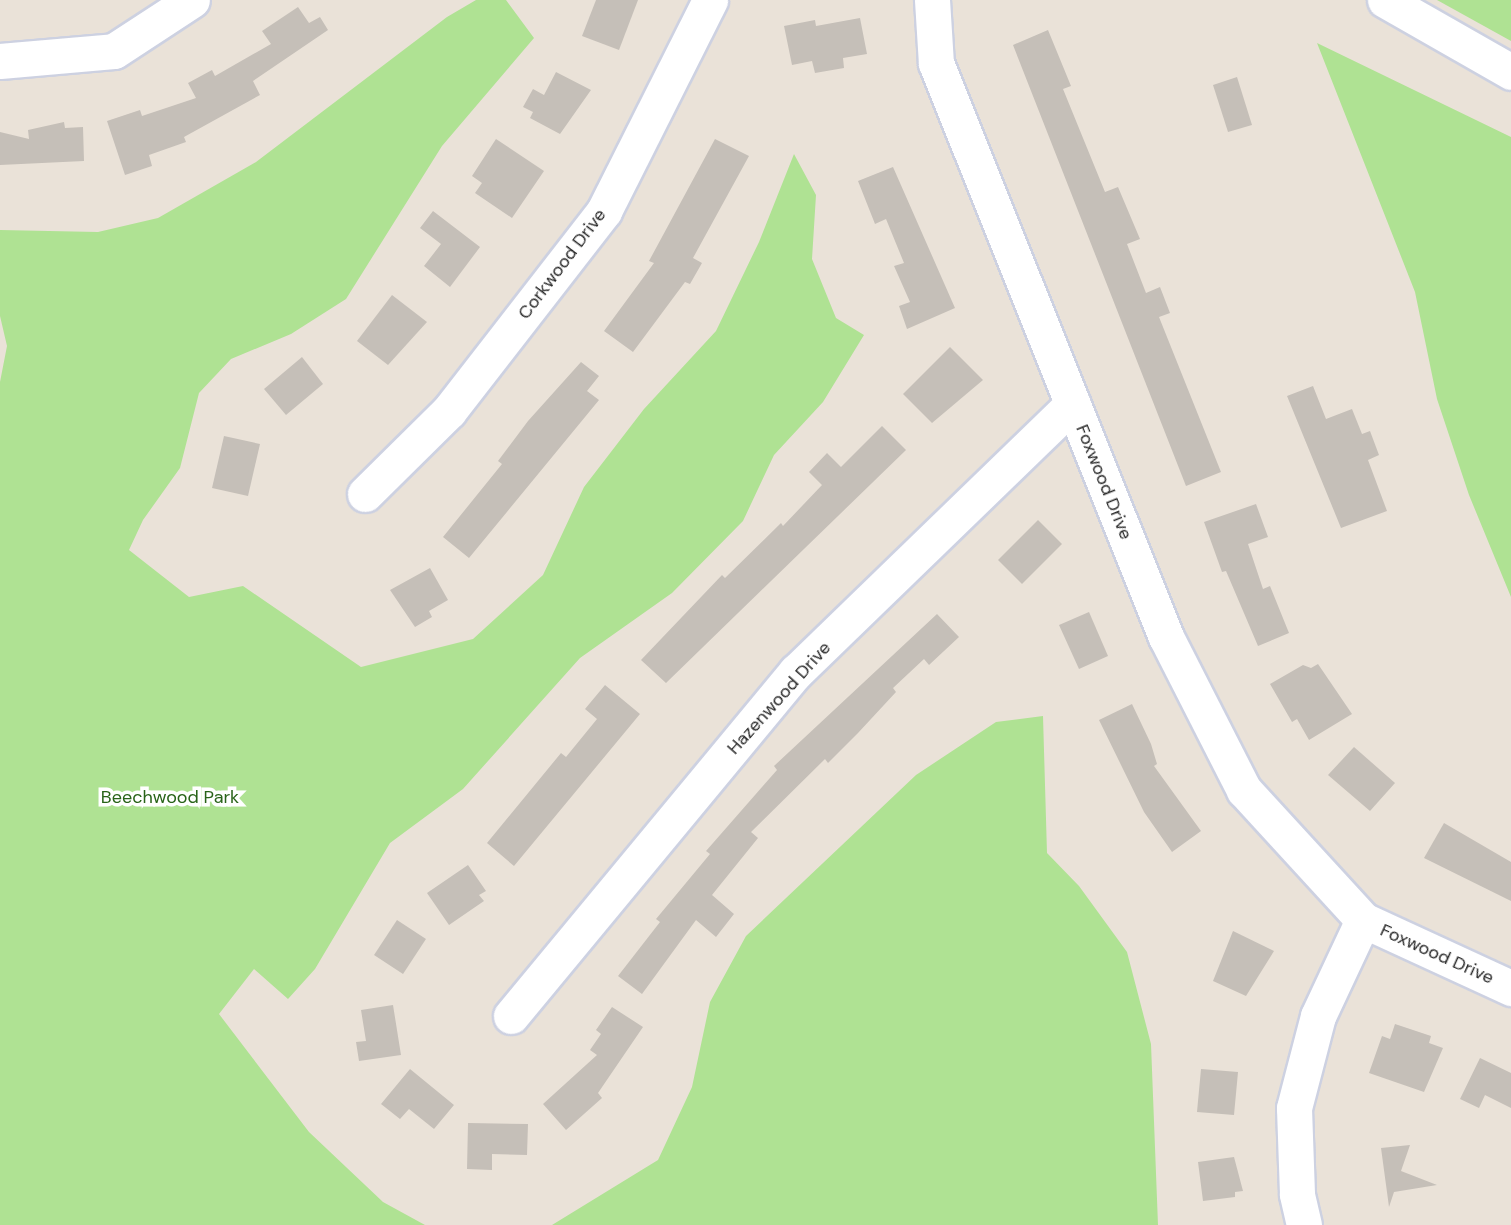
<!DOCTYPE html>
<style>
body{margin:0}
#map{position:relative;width:1511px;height:1225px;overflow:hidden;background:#eae2d8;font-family:"DM Sans",sans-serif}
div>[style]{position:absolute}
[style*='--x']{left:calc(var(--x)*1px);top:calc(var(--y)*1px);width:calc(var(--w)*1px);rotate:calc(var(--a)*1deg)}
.green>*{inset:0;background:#afe293}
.building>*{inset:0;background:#c5bfb8}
.roads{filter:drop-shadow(2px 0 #cdd1e1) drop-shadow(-2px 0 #cdd1e1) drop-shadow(0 2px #cdd1e1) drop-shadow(0 -2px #cdd1e1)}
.minor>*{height:35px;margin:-17.5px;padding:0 17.5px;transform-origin:17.5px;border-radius:17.5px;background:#fff}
span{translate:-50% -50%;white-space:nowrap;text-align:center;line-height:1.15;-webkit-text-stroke:7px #fff;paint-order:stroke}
.street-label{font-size:18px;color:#272727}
.park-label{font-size:18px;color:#286318}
</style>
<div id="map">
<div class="green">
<i style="clip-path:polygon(476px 0,506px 0,534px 38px,442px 146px,346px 299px,291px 334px,231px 359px,199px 393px,180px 468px,143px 520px,129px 550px,189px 597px,243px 586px,361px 667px,473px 639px,543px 575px,584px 487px,644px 409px,716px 331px,759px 242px,794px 154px,816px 195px,812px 259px,836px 318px,864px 335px,823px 402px,774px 455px,743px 521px,672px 593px,580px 658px,463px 789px,390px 843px,315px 969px,288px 999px,254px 969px,219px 1014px,309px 1132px,383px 1202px,425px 1225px,0 1225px,0 382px,7px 346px,0 316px,0 230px,98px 232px,158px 218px,256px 162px,447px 17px)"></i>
<i style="clip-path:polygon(1437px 0,1511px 0,1511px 41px)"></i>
<i style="clip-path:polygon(1317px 43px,1511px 137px,1511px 597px,1469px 495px,1437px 399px,1415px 292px)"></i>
<i style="clip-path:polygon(1043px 716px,1047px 853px,1079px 886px,1127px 952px,1151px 1044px,1158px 1225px,552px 1225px,658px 1160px,692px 1087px,710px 1002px,746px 936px,916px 775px,996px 722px)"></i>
</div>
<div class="building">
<i style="clip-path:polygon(596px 0,638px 0,619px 50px,582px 36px)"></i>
<i style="clip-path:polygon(298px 7px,309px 23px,320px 17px,328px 30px,253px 81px,260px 95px,184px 137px,186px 142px,149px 155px,152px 166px,125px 175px,107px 121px,140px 110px,142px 116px,196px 98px,188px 83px,212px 70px,215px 76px,271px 44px,262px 31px)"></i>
<i style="clip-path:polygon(860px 18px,867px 54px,843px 58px,844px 68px,815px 73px,812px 61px,792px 65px,784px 26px,815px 20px,816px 26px)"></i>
<i style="clip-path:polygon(1048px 30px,1071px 86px,1063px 89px,1105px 192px,1118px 187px,1140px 239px,1127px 244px,1146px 293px,1160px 287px,1170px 313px,1159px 317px,1221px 472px,1186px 486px,1013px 45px)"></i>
<i style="clip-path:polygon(556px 72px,591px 90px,560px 134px,530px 118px,533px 112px,523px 107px,533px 89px,544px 95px)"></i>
<i style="clip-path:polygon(1237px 77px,1252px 125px,1228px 132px,1213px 85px)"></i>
<i style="clip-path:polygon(64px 122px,65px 128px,83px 127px,84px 161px,0 165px,0 132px,29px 139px,28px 130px)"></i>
<i style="clip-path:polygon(496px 139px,544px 171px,512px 218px,475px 193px,482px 183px,472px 176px)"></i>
<i style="clip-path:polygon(715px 139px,749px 156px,693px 258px,702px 263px,690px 284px,685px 282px,633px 352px,604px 331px,654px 263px,649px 261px)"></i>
<i style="clip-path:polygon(893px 167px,955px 308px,907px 329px,899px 306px,910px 302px,894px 266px,904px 263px,886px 219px,875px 224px,858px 181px)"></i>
<i style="clip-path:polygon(433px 211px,480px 247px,450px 287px,424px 266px,441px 244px,420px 228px)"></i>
<i style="clip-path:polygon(392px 295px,427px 322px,388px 365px,357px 341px)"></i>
<i style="clip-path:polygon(950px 347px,983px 380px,932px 423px,903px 394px)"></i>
<i style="clip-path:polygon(302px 357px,323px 384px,286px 415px,264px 389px)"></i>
<i style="clip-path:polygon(581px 362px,599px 376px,587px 391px,599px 400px,469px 558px,443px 537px,502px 464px,498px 461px,528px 421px)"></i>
<i style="clip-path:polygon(1313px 386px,1326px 419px,1352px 409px,1362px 434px,1370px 431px,1379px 455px,1368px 460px,1387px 511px,1341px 528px,1287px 396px)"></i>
<i style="clip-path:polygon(882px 426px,906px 450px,666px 683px,641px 660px,722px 575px,725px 578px,781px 523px,783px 526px,822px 485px,809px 472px,827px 453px,841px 467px)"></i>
<i style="clip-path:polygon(224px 436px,260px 444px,248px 496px,212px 488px)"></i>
<i style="clip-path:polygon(1256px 504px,1268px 537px,1248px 544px,1263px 589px,1270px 586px,1289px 633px,1258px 646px,1226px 571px,1222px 572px,1204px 522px)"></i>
<i style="clip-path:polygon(1038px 520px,1062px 544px,1022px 584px,998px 560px)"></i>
<i style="clip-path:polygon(430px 568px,448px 600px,429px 611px,432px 617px,415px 627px,390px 590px)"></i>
<i style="clip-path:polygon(1089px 612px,1108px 656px,1079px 669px,1059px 625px)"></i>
<i style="clip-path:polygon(937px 614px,959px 637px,929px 665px,924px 659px,893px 688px,896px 692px,858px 733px,828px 763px,825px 759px,751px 832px,758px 838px,712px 895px,734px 914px,716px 937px,696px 920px,642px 994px,618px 976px,660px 922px,656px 919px,710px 854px,706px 851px,777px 770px,774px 766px)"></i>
<i style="clip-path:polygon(1318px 664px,1352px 714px,1309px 740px,1297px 719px,1292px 722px,1270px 684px,1303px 665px,1311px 668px)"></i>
<i style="clip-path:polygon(605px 685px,640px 714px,514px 866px,487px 843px,561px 753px,566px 757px,597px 719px,585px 709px)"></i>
<i style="clip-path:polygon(1132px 704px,1151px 744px,1157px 764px,1154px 766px,1201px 831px,1172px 852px,1144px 812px,1099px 720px)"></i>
<i style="clip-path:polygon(1354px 747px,1395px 783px,1370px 811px,1328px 775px)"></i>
<i style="clip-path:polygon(1444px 823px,1511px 862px,1511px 901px,1424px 858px)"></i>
<i style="clip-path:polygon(468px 865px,486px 891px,479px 895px,484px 901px,449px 925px,427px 893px)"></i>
<i style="clip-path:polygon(397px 920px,426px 939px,403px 974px,374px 955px)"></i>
<i style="clip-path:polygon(1233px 931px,1274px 951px,1246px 996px,1213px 981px)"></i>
<i style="clip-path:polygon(393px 1005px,401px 1055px,359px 1061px,356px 1042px,366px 1041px,361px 1010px)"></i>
<i style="clip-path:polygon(612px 1007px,643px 1027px,598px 1093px,602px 1098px,566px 1130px,543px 1104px,597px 1055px,590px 1050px,601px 1034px,596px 1030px)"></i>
<i style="clip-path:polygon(1395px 1024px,1431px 1036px,1429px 1043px,1443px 1048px,1424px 1092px,1369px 1073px,1382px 1036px,1390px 1039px)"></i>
<i style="clip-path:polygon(1480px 1058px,1511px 1073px,1511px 1108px,1485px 1095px,1479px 1108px,1460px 1099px)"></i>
<i style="clip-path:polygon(410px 1069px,454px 1105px,434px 1129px,409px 1109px,400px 1119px,381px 1104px)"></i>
<i style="clip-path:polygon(1201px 1069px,1238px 1072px,1234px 1115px,1197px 1112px)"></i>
<i style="clip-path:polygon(468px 1123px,528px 1124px,527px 1155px,492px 1154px,492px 1170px,467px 1169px)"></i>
<i style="clip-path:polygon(1410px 1145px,1401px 1171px,1437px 1185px,1394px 1192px,1389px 1207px,1381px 1148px)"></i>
<i style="clip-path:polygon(1234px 1157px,1243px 1191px,1235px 1192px,1235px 1197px,1203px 1201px,1198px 1162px)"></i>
</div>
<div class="roads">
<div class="minor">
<i style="--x:932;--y:0;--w:63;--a:86.4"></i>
<i style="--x:936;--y:63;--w:618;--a:68.16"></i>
<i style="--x:1166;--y:637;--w:172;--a:63"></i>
<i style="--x:1244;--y:790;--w:176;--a:47.5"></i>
<i style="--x:1363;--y:920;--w:163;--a:24.7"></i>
<i style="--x:1385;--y:0;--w:145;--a:29.7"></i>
<i style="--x:0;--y:61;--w:114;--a:-5"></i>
<i style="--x:114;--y:51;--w:93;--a:-33.2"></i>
<i style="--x:365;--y:494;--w:118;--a:-44.7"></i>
<i style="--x:449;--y:411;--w:253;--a:-52.2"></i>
<i style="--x:604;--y:211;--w:236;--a:-63.3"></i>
<i style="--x:511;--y:1016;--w:447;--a:-50.4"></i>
<i style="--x:796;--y:672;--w:385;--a:-44.1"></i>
<i style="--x:1304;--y:1225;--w:32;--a:-103"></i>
<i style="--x:1297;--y:1194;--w:86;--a:-92"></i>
<i style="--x:1294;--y:1108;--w:95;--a:-75.4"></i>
<i style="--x:1318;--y:1016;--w:106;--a:-64.9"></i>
</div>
</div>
<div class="street-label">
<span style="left:562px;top:264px;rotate:-53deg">Corkwood Drive</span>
<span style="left:1104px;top:482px;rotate:68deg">Foxwood Drive</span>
<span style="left:779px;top:698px;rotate:-48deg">Hazenwood Drive</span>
<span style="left:1437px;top:954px;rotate:24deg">Foxwood Drive</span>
</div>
<div class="park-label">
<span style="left:170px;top:797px">Beechwood Park</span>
</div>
</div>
